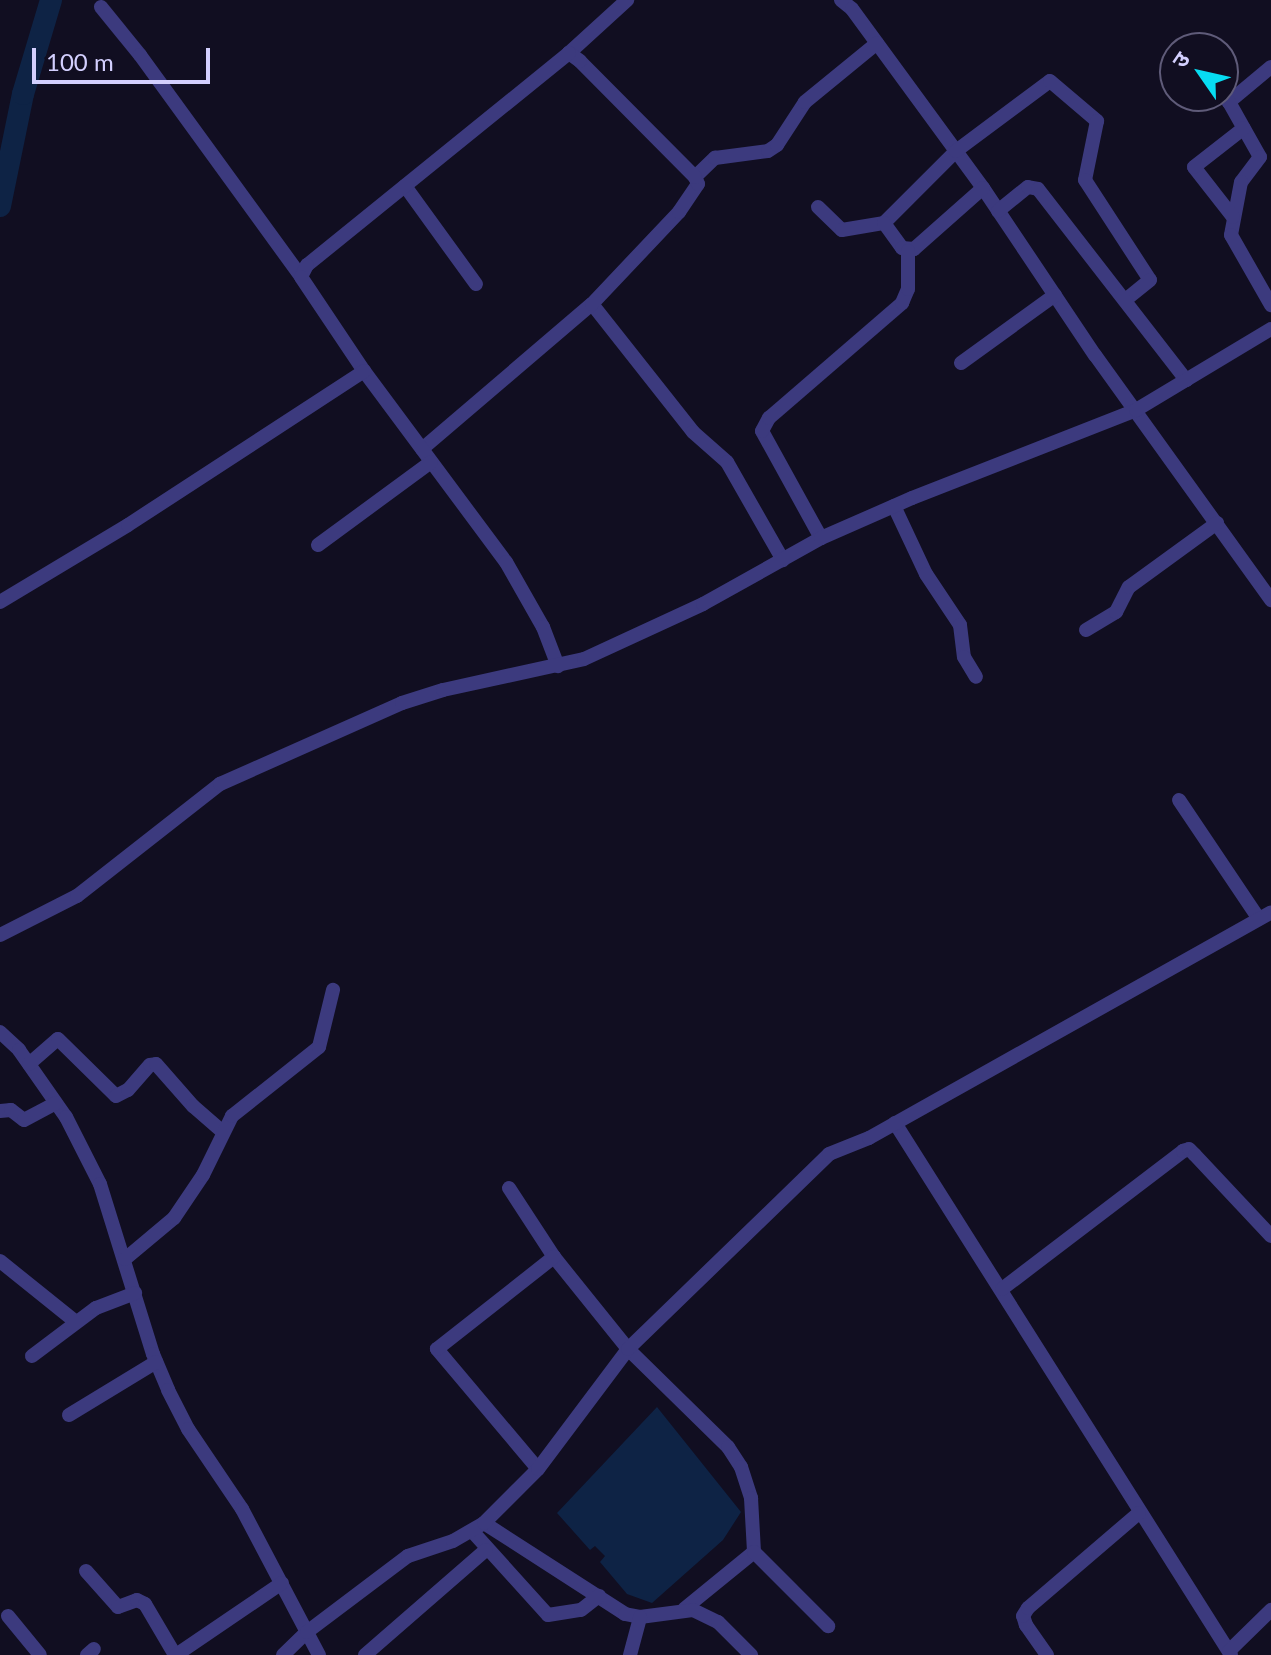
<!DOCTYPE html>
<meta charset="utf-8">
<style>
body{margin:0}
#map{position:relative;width:1271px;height:1655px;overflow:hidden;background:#110e21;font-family:Lato,"Noto Sans Devanagari",sans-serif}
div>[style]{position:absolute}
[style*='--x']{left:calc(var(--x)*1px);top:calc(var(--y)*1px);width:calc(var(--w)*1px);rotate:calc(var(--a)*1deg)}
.water>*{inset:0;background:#0e2345}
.river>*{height:22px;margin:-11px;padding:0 11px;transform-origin:11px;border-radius:11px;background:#0e2345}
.minor>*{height:14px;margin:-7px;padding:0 7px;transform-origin:7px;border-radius:7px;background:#3c3a7e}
span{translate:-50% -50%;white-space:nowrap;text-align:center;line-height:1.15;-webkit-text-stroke:7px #110e21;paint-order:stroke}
.north{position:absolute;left:1159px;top:32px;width:80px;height:80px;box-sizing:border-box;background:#110e21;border:2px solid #5f5b79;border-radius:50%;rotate:304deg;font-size:22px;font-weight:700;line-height:32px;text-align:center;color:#d3cffe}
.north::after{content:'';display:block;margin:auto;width:28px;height:36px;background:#07ddf2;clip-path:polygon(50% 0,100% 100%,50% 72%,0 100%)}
.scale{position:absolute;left:32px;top:48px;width:178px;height:36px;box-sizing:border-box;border:4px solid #d3cffe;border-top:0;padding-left:10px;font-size:24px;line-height:28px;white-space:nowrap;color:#d3cffe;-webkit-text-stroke:6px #110e21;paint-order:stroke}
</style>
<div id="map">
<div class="water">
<i style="clip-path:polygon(657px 1407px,741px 1512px,723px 1540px,652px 1603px,627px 1594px,600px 1562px,605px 1556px,595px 1546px,590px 1550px,557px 1513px)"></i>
</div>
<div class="river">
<i style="--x:0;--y:206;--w:114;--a:-78.4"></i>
<i style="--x:23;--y:94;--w:98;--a:-73.4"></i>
</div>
<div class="minor">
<i style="--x:841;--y:0;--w:14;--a:39"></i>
<i style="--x:852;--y:9;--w:222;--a:53.8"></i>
<i style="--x:983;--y:188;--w:201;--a:56.2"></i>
<i style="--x:1095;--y:355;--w:302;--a:54.3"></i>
<i style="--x:101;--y:7;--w:62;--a:50.9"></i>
<i style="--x:140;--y:55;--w:274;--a:54"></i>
<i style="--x:569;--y:53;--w:79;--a:-42.4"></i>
<i style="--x:1271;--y:67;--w:55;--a:140.2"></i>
<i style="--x:1229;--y:102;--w:63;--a:60.6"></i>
<i style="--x:1260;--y:157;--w:31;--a:127"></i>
<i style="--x:1241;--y:182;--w:54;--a:100.7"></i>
<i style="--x:1231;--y:235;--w:81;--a:60.3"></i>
<i style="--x:695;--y:177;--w:28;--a:-44"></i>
<i style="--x:715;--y:158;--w:53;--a:-7.5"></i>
<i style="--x:768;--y:151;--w:11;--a:-34"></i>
<i style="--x:777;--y:145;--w:51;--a:-56.9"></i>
<i style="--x:805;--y:102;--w:93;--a:-39.3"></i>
<i style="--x:405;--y:186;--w:121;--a:54.1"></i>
<i style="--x:818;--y:207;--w:33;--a:44"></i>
<i style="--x:842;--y:230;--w:43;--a:-9.5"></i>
<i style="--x:884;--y:223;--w:102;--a:-45"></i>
<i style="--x:956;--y:151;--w:117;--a:-36.7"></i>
<i style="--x:1050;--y:81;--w:62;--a:40.4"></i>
<i style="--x:1097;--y:121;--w:60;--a:101.5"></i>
<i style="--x:1085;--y:180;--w:119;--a:57"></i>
<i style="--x:1150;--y:280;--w:32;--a:141"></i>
<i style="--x:998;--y:211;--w:38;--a:-39"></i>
<i style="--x:1028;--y:187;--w:10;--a:11"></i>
<i style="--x:1038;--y:189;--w:242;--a:52.2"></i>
<i style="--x:1233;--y:217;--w:63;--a:-128"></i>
<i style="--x:1194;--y:167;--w:63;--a:-38"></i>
<i style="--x:884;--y:223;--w:31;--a:54"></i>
<i style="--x:902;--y:248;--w:12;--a:5"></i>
<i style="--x:914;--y:249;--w:92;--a:-41.5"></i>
<i style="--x:592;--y:304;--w:163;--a:51.7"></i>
<i style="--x:693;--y:432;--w:45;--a:41.4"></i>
<i style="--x:727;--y:462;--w:113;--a:60.3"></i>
<i style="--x:961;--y:363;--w:116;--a:-35.9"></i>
<i style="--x:422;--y:449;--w:223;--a:-40.5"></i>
<i style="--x:592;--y:304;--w:127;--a:-46.6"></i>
<i style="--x:679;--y:212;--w:34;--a:-56"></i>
<i style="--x:698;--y:184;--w:8;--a:-113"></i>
<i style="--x:695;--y:177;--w:163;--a:-134.8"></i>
<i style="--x:580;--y:61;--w:14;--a:-144"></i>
<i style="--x:569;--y:53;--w:337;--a:141"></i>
<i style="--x:307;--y:265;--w:13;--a:117"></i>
<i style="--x:301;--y:277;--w:113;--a:56.2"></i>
<i style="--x:364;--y:371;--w:238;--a:53.4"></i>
<i style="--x:506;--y:562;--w:75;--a:60.4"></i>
<i style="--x:543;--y:627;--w:42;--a:69"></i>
<i style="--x:894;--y:506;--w:75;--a:64.8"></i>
<i style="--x:926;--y:574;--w:61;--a:56.3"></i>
<i style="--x:960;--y:625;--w:32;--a:83"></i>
<i style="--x:964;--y:657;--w:23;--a:59"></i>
<i style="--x:821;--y:538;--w:122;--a:-118.9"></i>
<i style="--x:762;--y:431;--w:15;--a:-62"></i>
<i style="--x:769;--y:418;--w:176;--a:-40.8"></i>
<i style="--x:902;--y:303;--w:15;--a:-67"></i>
<i style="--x:908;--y:289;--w:38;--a:-90"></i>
<i style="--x:318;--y:545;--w:140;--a:-36.3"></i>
<i style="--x:0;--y:602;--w:149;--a:-31"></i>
<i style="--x:128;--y:525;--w:282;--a:-33.1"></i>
<i style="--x:1086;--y:630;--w:35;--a:-31"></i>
<i style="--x:1116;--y:612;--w:28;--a:-63"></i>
<i style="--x:1129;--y:587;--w:109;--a:-36"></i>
<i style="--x:1179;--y:800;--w:143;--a:56.1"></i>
<i style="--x:0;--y:935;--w:86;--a:-26.9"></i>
<i style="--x:77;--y:896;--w:182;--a:-38.1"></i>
<i style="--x:220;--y:784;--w:199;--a:-24"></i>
<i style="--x:402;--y:703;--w:43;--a:-17.6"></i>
<i style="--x:443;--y:690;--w:144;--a:-12.4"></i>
<i style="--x:584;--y:659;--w:131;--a:-24.8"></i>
<i style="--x:703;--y:604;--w:135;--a:-29.2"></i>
<i style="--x:821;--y:538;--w:99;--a:-23.7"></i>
<i style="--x:912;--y:498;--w:241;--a:-21.4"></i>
<i style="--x:1136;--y:410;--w:157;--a:-31"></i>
<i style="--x:0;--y:1032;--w:26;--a:43"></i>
<i style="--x:19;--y:1050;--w:82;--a:55"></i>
<i style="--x:66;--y:1117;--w:75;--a:63.1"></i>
<i style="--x:100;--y:1184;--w:178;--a:72.7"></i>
<i style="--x:153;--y:1354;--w:39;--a:67"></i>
<i style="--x:168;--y:1390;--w:44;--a:62.9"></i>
<i style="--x:188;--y:1429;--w:97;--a:56"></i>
<i style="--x:242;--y:1509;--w:165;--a:62.2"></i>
<i style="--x:29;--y:1064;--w:38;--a:-41"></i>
<i style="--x:58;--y:1039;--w:81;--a:44.5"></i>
<i style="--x:116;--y:1096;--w:13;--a:-27"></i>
<i style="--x:128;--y:1090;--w:33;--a:-49"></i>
<i style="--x:150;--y:1065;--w:6;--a:-9"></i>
<i style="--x:156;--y:1064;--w:56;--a:48.6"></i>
<i style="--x:193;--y:1106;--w:40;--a:41"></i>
<i style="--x:0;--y:1111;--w:11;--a:-5"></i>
<i style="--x:11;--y:1110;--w:16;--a:38"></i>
<i style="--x:24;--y:1120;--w:36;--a:-28"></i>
<i style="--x:895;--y:1123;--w:629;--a:57.72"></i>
<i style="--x:509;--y:1188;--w:82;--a:56.9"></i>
<i style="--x:554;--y:1257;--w:118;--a:51.2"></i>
<i style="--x:628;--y:1349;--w:140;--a:44.4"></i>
<i style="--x:728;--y:1447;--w:24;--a:57"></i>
<i style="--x:741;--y:1467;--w:33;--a:72"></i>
<i style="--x:751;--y:1498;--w:54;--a:86.8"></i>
<i style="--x:754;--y:1552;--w:90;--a:140.8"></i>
<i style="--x:125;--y:1259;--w:64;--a:-39.9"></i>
<i style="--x:174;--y:1218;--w:52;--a:-56"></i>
<i style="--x:203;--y:1175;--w:66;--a:-63.8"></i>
<i style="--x:232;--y:1116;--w:111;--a:-38.4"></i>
<i style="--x:319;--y:1047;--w:59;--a:-76.2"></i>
<i style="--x:0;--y:1261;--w:97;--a:38.8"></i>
<i style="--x:1002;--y:1289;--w:228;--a:-37.3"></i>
<i style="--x:1183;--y:1151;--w:6;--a:-18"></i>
<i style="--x:1189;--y:1149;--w:8;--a:45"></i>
<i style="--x:1195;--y:1155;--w:111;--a:46.8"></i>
<i style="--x:32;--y:1356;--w:80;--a:-36.9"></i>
<i style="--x:96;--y:1308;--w:42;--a:-21"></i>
<i style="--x:69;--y:1415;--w:102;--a:-31.3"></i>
<i style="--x:538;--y:1469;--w:157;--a:-130.1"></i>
<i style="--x:437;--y:1349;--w:149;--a:-38.2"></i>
<i style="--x:484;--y:1523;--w:168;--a:32.8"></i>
<i style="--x:625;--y:1614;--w:15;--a:11"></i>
<i style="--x:640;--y:1617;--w:53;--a:-7.5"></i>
<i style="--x:693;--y:1610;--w:28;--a:26"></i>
<i style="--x:718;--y:1622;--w:47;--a:45"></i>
<i style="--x:472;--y:1531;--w:113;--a:47.9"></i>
<i style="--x:548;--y:1615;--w:33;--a:-9"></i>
<i style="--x:581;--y:1610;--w:23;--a:-38"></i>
<i style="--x:754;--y:1552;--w:105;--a:45"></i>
<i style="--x:86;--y:1571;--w:48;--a:48.4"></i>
<i style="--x:118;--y:1607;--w:20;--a:-20"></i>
<i style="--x:137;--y:1600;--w:9;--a:27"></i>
<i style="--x:145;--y:1604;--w:59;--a:59.5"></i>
<i style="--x:8;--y:1616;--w:50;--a:50.6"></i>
<i style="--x:1229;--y:1651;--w:59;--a:-44.3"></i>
<i style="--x:87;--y:1655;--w:9;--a:-41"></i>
<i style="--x:176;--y:1655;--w:128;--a:-34.2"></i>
<i style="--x:283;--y:1655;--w:33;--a:-44"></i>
<i style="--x:307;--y:1632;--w:126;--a:-37"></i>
<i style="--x:408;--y:1556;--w:47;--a:-18.4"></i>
<i style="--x:453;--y:1541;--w:36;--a:-30"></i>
<i style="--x:484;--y:1523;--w:76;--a:-45"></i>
<i style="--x:538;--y:1469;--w:150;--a:-53.1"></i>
<i style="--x:628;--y:1349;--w:280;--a:-44.1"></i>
<i style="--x:829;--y:1154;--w:43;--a:-21.8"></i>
<i style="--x:869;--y:1138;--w:461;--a:-29.3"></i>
<i style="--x:365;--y:1655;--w:160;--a:-41"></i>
<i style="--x:630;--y:1655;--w:39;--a:-75"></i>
<i style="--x:1047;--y:1655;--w:37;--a:-125"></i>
<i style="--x:1026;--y:1625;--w:9;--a:-108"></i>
<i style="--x:1023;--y:1616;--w:9;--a:-58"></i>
<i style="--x:1028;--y:1608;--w:146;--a:-40.6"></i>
</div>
<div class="north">उ</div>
<div class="scale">100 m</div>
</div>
